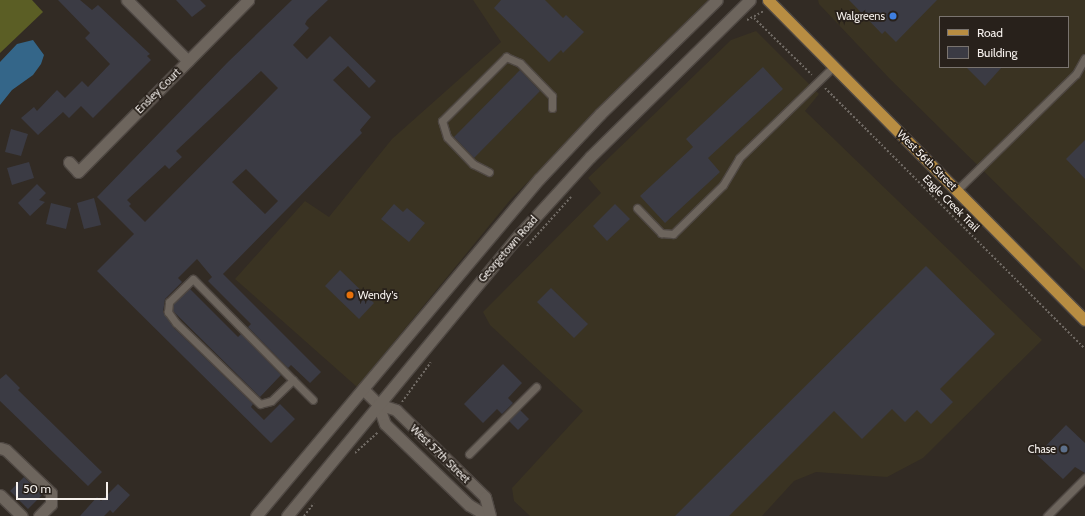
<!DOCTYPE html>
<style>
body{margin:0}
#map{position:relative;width:1085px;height:516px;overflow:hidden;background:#322b24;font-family:Cabin,sans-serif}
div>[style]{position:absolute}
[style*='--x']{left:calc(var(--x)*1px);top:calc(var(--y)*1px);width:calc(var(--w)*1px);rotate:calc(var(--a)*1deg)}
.commercial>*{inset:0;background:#3a3322}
.forest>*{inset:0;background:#5b5e25}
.water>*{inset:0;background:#346689}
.building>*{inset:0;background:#3b3b44}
.path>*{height:2px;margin-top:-1px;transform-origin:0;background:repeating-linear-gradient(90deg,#706a64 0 2px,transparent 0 4px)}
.roads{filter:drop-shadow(1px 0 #4f4843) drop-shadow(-1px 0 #4f4843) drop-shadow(0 1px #4f4843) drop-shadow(0 -1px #4f4843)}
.service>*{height:7px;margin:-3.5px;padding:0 3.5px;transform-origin:3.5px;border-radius:3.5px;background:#6d655d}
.minor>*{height:11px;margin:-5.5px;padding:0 5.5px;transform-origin:5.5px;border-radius:5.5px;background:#6d655d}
.secondary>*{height:11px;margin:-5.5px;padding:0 5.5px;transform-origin:5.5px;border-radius:5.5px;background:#6d655d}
.primary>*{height:11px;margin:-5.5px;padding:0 5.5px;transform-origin:5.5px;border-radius:5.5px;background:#b88d42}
.dots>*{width:11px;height:11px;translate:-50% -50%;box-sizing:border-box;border:2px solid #28211b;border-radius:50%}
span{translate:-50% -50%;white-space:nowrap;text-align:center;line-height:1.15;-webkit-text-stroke:3.5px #28211b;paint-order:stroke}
.poi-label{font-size:11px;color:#f6f1ed}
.right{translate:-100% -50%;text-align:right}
.left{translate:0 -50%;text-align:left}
.street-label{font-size:11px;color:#f6f1ed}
.legend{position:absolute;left:939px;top:16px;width:130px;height:52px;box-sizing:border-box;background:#28211b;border:1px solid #7a746f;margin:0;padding:5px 7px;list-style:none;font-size:12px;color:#f6f1ed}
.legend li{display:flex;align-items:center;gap:8px;height:20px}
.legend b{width:20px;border:1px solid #7a746f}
.scale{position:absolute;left:16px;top:482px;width:92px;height:18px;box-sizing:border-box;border:2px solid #f6f1ed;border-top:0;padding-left:5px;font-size:12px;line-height:14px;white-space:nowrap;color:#f6f1ed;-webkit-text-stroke:3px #28211b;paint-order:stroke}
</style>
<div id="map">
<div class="commercial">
<i style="clip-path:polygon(473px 0,708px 0,511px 199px,357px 387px,235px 279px,305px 201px,329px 217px,392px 139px,501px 42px)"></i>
<i style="clip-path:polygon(evenodd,818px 0,1085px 0,1085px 271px,890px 79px,819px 4px,818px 0,940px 17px,1068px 17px,1068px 67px,940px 67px,940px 17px)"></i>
<i style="clip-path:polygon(756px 31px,819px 94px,805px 111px,1042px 340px,923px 458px,887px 477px,816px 472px,794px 481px,762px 516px,530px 516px,514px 501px,512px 488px,583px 411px,490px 325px,483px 312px,601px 193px,588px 178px,731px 40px)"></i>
</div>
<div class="forest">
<i style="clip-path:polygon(0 0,32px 0,43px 12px,0 53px)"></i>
</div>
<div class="water">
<i style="clip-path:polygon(33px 40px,44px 55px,41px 64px,33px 75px,12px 90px,0 105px,0 62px,17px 44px)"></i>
</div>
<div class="building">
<i style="clip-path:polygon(58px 0,80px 0,92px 10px,98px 5px,150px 54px,147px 56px,151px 60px,93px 118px,81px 106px,69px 118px,63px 112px,38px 135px,21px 118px,34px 107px,37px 111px,57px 90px,65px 98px,82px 81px,88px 87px,110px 64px,85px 38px,90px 33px)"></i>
<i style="clip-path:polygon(176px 0,200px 0,206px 6px,192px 17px)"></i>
<i style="clip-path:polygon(evenodd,292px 0,328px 0,307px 20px,305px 24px,309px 28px,293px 45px,307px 59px,330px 36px,376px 81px,369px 88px,348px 66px,333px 80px,371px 117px,360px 130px,362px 133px,223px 274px,321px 372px,310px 383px,291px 365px,288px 368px,248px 327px,251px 324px,208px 281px,212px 277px,197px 259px,178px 278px,182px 282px,165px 299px,163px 312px,173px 327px,253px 404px,251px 407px,264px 420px,280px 404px,295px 419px,271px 443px,97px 271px,134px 234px,97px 197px,228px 62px,292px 0,261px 71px,278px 88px,145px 222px,129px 206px,131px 204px,127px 200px,165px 165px,169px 169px,182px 157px,176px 151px,261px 71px,292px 0,246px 169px,278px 201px,265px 214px,232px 182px,246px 169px)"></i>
<i style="clip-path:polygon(501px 0,545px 0,563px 18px,566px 15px,584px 32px,563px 53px,561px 50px,549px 62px,494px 8px)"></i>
<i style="clip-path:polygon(849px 0,937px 0,896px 42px,885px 31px,882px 34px)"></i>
<i style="clip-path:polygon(763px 67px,783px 89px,708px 158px,720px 172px,665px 223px,640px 196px,693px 147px,686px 139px)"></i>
<i style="clip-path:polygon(966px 67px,1002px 67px,985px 86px)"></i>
<i style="clip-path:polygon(520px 70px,540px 91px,474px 158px,454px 137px)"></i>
<i style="clip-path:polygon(11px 129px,28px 134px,21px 156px,5px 152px)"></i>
<i style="clip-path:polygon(1085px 140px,1085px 179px,1066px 159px)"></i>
<i style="clip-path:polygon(29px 162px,34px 178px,12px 185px,7px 168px)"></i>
<i style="clip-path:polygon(37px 184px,46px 193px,39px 200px,45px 202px,30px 216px,18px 203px)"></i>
<i style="clip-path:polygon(94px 198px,101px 225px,84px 229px,77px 203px)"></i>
<i style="clip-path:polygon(51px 203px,71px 208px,66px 229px,46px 224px)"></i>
<i style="clip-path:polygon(394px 204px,403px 212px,407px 208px,425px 223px,409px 242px,381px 219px)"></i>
<i style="clip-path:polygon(615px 204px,630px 219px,607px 241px,593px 226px)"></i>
<i style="clip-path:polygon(926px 266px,995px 334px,940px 389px,953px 402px,931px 424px,917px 410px,905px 422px,892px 409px,862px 439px,834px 411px,729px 516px,675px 516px)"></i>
<i style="clip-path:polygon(340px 270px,374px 303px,359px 319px,325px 286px)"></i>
<i style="clip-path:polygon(551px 288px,588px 324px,574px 338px,537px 302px)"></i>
<i style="clip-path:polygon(190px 289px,238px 337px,241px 334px,281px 375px,260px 397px,173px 311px,174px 304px)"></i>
<i style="clip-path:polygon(503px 364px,522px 383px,508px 398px,513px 403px,502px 414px,497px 409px,483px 423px,464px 404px)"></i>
<i style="clip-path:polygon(6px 374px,20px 388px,18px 390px,102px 472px,88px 486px,0 401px,0 379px)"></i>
<i style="clip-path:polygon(520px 410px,529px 419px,518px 430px,509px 421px)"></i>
<i style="clip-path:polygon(1066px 425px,1085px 443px,1085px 473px,1075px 467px,1063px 479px,1037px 455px)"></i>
<i style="clip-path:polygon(24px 477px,42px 495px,28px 509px,10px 491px)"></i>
<i style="clip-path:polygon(118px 484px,130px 495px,113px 513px,110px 510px,104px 516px,80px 516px,97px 497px,101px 501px)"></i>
</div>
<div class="path">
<i style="--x:754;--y:18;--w:81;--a:44.5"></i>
<i style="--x:747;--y:20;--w:19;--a:-28"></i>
<i style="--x:825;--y:88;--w:368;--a:45.1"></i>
<i style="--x:527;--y:246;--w:66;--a:-48.1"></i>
<i style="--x:402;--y:402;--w:49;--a:-54.1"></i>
<i style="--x:355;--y:453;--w:31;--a:-42"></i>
<i style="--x:304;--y:516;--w:16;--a:-52"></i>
</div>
<div class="roads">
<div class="service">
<i style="--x:489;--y:172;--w:18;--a:-153"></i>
<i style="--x:473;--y:164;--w:37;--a:-134"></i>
<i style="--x:447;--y:137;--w:17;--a:-107"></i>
<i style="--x:442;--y:121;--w:91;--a:-45"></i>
<i style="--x:506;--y:57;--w:15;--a:23"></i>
<i style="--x:520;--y:63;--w:46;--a:45.9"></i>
<i style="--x:552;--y:96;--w:12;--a:90"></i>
<i style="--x:957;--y:190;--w:166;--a:-44.3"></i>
<i style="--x:1076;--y:74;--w:18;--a:-61"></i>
<i style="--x:637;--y:208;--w:35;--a:46"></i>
<i style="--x:661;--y:233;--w:12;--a:5"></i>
<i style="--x:673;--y:234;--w:70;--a:-44.4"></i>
<i style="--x:723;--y:185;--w:31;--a:-59"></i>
<i style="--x:739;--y:158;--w:132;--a:-44.1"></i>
<i style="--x:293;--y:380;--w:30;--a:136"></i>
<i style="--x:271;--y:401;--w:11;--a:165"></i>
<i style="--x:260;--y:404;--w:117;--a:-136"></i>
<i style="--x:176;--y:323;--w:14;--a:-126"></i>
<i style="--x:168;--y:312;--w:10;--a:-84"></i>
<i style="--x:169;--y:302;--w:33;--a:-44"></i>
<i style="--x:193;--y:279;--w:142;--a:45.3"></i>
<i style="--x:293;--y:380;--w:28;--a:45"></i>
<i style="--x:469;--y:454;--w:95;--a:-45"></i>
<i style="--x:1047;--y:516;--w:54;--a:-45"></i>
</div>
<div class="minor">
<i style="--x:127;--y:0;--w:86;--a:45"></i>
<i style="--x:69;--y:162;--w:13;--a:48"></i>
<i style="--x:78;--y:172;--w:242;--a:-45.3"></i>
<i style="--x:363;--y:389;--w:21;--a:45"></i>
<i style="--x:378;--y:404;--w:21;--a:71"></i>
<i style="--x:385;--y:424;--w:117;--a:44"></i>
<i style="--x:469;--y:505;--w:21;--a:31"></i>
<i style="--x:378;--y:404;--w:19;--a:18"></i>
<i style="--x:396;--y:410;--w:124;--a:44.3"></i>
<i style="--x:485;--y:497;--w:20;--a:75"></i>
<i style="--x:0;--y:448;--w:6;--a:18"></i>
<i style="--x:6;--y:450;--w:62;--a:43.7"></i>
<i style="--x:51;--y:493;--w:11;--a:90"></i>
<i style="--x:51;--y:504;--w:17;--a:135"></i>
<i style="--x:0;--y:495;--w:30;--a:44"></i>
</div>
<div class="secondary">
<i style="--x:256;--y:516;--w:440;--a:-50"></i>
<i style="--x:539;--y:179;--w:89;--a:-46.8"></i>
<i style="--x:600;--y:114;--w:163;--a:-44.3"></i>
<i style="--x:287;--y:516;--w:364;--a:-50.5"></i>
<i style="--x:519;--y:235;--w:105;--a:-47.7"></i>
<i style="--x:590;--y:157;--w:224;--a:-44.5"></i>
</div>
<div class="primary">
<i style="--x:768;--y:0;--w:450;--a:45.3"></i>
</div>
</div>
<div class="dots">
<i style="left:893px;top:16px;background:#3f7fe0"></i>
<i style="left:350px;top:295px;background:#e8710a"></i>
<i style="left:1064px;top:449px;background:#5c6f8a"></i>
</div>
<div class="poi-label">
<span class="right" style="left:885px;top:16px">Walgreens</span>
<span class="left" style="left:358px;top:295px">Wendy's</span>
<span class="right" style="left:1056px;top:449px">Chase</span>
</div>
<div class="street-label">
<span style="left:158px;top:91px;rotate:-45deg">Ensley Court</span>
<span style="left:927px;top:160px;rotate:45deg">West 56th Street</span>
<span style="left:951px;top:203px;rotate:45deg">Eagle Creek Trail</span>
<span style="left:508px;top:249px;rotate:-49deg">Georgetown Road</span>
<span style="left:440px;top:454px;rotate:44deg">West 57th Street</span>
</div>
<ul class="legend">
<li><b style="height:5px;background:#b88d42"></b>Road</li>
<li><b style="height:11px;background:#3b3b44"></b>Building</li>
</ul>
<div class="scale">50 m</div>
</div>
